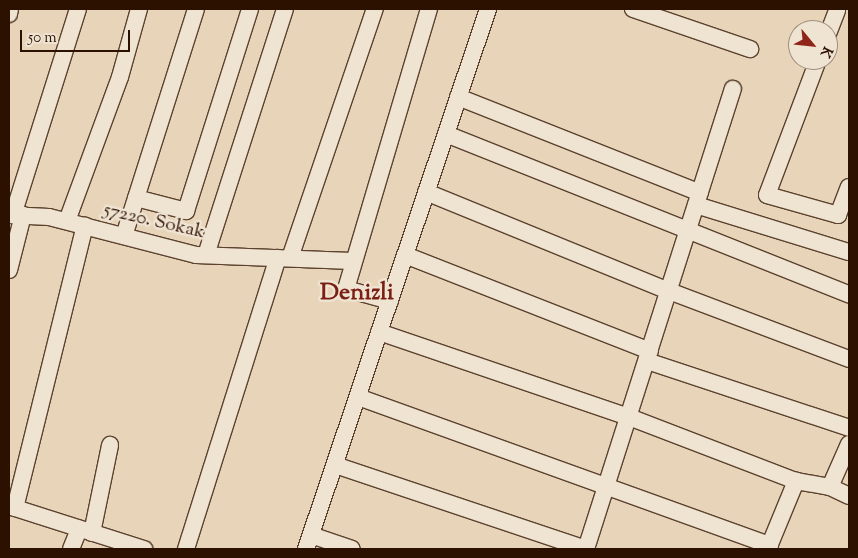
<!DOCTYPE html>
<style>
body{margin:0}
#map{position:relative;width:858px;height:558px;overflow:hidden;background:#e7d4b9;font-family:"Sorts Mill Goudy",serif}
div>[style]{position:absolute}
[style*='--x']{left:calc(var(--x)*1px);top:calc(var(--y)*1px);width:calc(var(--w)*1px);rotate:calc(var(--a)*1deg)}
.roads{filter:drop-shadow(1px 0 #5c422e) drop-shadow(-1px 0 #5c422e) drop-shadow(0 1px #5c422e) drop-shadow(0 -1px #5c422e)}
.minor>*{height:16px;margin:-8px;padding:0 8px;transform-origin:8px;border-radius:8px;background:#efe3d2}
span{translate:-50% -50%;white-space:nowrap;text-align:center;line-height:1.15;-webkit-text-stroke:5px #efe3d2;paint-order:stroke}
.street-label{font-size:19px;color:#2d1100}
.district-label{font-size:24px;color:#7a1f14;font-weight:700}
.frame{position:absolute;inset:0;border:10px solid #2d1100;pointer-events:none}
.north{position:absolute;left:788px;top:20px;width:50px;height:50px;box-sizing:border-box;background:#efe3d2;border:1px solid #a18f7e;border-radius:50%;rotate:118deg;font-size:14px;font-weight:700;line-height:20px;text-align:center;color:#2d1100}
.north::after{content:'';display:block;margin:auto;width:18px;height:22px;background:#8f2418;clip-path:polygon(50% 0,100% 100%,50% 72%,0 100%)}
.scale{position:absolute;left:20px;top:30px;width:110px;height:22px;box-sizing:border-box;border:2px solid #2d1100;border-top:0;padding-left:6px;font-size:15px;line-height:18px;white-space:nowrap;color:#2d1100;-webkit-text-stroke:4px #efe3d2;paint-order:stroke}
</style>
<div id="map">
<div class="roads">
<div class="minor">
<i style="--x:633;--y:9;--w:124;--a:18.9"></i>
<i style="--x:9;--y:14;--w:5;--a:-79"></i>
<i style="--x:828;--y:34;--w:25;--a:-69"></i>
<i style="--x:818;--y:60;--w:144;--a:110.7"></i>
<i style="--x:767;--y:195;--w:74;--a:15.7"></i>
<i style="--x:838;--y:215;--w:30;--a:-69"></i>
<i style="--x:458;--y:97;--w:260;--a:21.6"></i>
<i style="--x:446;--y:134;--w:434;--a:21.7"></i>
<i style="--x:426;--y:192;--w:262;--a:22.2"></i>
<i style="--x:669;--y:291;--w:192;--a:20.7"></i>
<i style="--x:136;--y:198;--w:52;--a:14.6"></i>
<i style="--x:186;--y:211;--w:212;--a:-72.4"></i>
<i style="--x:696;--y:205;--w:160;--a:17.1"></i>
<i style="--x:9;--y:215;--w:40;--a:2.9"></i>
<i style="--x:49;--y:217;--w:152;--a:14.5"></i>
<i style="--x:196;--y:255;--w:156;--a:2.2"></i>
<i style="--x:13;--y:215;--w:216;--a:-72.5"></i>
<i style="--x:67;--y:221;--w:153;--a:-69.8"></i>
<i style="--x:120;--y:77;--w:71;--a:-74.4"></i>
<i style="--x:124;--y:236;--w:238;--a:-72.4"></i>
<i style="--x:206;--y:255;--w:258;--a:-72.2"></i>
<i style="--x:405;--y:255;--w:263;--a:21.4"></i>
<i style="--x:290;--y:258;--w:263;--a:-71.2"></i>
<i style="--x:9;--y:270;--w:57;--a:-75.7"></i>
<i style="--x:390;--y:301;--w:46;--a:-164.7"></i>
<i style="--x:346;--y:289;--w:292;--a:-73.5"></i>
<i style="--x:379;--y:332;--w:264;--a:18.8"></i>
<i style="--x:629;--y:417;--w:179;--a:21"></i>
<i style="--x:796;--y:481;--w:35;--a:10"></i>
<i style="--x:830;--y:487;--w:21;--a:25"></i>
<i style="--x:647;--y:361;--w:213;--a:18.3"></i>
<i style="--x:358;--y:397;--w:438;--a:19.8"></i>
<i style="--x:335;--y:465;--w:265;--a:18.5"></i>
<i style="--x:830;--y:487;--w:47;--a:-66.2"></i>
<i style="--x:9;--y:506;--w:142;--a:17.7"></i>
<i style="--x:15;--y:508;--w:291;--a:-76.1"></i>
<i style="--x:92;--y:533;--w:90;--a:-78.4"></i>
<i style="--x:311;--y:535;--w:43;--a:18.9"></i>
<i style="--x:71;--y:549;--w:22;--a:-68"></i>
<i style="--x:186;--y:549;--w:305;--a:-72.5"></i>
<i style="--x:306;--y:549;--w:570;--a:-71.37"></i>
<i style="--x:586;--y:549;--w:483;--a:-72.3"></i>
<i style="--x:768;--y:549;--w:74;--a:-67.6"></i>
</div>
</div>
<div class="street-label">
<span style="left:154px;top:222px;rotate:13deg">57220. Sokak</span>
</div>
<div class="district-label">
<span style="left:357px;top:294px">Denizli</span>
</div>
<div class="frame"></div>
<div class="north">K</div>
<div class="scale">50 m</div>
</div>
